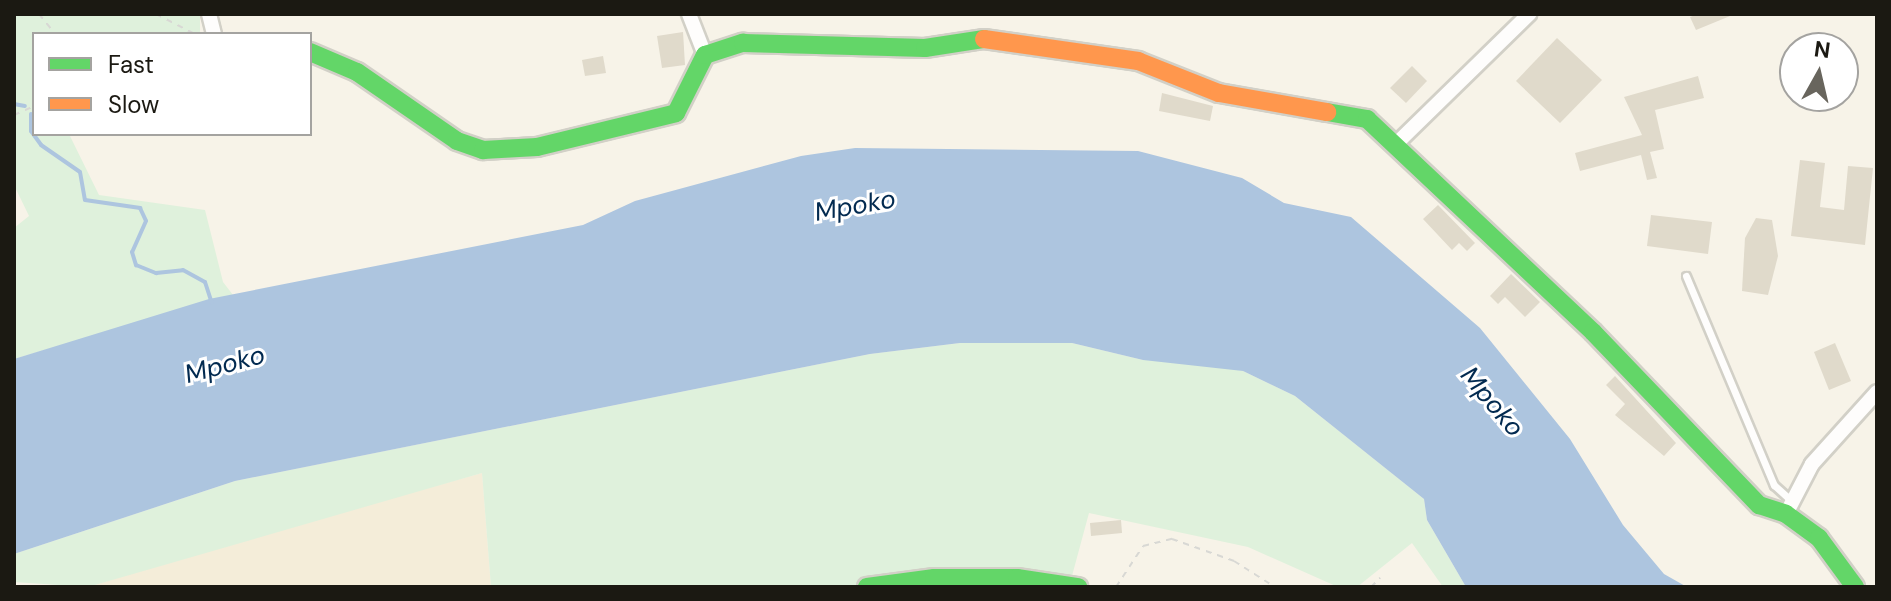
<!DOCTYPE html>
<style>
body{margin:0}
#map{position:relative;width:1891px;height:601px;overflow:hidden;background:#f7f3e8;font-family:"DM Sans",sans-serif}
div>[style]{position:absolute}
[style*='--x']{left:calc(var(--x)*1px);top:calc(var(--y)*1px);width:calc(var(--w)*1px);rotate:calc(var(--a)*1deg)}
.built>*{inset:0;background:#f4edd9}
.green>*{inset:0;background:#dff1dc}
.water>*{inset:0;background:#adc5df}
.stream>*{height:4px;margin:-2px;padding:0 2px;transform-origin:2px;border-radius:2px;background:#adc5df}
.building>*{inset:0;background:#e0dacb}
.path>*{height:2px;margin-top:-1px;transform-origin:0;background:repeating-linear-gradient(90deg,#d8d8d4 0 6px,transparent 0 12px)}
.roads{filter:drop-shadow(2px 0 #d2d0c7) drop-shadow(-2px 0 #d2d0c7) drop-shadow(0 2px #d2d0c7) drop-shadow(0 -2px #d2d0c7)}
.lane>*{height:7px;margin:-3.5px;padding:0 3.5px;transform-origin:3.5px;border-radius:3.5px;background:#fefdfc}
.street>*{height:14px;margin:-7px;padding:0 7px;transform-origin:7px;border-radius:7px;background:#fefdfc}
.fast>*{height:18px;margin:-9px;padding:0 9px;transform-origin:9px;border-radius:9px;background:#63d668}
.slow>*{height:18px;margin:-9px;padding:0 9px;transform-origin:9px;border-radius:9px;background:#ff974d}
span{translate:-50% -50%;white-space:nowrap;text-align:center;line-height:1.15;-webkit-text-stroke:6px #fff;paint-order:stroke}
.water-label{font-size:26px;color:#022a50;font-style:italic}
.frame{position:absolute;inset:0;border:16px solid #1b1912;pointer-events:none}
.legend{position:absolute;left:32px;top:32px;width:280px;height:104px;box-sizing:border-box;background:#fff;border:2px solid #a4a3a0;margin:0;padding:10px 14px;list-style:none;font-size:24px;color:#1b1912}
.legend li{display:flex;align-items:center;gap:16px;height:40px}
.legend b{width:40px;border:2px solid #a4a3a0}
.north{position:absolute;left:1779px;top:32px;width:80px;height:80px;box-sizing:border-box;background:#fff;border:2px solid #a4a3a0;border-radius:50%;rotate:8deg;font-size:22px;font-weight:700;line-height:32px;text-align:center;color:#1b1912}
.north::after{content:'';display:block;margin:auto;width:28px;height:36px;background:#68655d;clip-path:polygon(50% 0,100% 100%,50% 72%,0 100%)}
</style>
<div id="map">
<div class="built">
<i style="clip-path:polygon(482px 473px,491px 587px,89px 587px,197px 552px)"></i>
</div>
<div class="green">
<i style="clip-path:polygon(14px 14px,200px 14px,200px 34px,34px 34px,34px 134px,69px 134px,99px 195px,205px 210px,223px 282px,233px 295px,14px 359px,14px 228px,29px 216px,14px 185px)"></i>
<i style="clip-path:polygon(960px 343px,1072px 343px,1143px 360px,1195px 361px,1243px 371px,1295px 396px,1424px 499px,1427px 520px,1466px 587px,1443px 587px,1412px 543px,1357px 587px,1338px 587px,1248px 547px,1089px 513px,1069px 587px,491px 587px,482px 473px,88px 587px,14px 582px,14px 554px,235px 481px,870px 354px)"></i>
</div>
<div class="water">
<i style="clip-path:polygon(855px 148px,1138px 151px,1242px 178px,1284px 203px,1351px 217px,1480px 328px,1570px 439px,1623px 525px,1664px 574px,1687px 587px,1466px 587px,1427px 520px,1424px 499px,1295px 396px,1243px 371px,1143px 360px,1072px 343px,960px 343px,870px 354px,235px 481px,14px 554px,14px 359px,209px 299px,583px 225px,635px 201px,801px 156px)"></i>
</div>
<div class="stream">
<i style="--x:14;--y:104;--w:11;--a:10"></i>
<i style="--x:31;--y:114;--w:17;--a:90"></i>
<i style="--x:31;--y:131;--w:17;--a:54"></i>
<i style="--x:41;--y:145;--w:47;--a:34.7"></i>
<i style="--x:80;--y:172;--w:28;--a:80"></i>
<i style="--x:85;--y:200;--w:56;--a:8.3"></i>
<i style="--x:140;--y:208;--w:14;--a:65"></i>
<i style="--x:146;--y:221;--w:34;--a:114"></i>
<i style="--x:132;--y:252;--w:14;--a:73"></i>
<i style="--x:136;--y:265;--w:22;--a:22"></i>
<i style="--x:156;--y:273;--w:27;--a:-6"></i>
<i style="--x:183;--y:270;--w:25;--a:29"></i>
<i style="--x:205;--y:282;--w:22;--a:72"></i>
</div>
<div class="building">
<i style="clip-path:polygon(1735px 14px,1696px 30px,1690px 17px,1698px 14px)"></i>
<i style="clip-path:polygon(683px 32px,685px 65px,662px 68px,657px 36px)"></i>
<i style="clip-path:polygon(1557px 38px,1602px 80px,1560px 123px,1516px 81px)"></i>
<i style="clip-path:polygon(603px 56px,606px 73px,585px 76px,582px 60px)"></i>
<i style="clip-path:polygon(1412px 66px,1427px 81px,1406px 103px,1390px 88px)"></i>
<i style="clip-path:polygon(1698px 76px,1704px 98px,1655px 110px,1664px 149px,1650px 152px,1657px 178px,1647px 180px,1641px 155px,1580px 171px,1575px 153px,1642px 135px,1624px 97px)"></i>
<i style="clip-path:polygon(1162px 93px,1213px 106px,1210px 121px,1159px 111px)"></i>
<i style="clip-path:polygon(1800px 160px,1825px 163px,1820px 207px,1844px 210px,1848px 166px,1873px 168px,1865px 245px,1791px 236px)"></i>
<i style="clip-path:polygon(1438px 205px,1475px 243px,1467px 251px,1459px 243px,1452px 250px,1423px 219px)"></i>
<i style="clip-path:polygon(1651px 215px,1712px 222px,1708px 254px,1647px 246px)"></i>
<i style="clip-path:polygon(1756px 218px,1772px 220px,1778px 256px,1768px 295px,1742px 291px,1745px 238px)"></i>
<i style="clip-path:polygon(1511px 274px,1540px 302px,1525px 317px,1505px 297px,1498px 304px,1490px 296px)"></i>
<i style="clip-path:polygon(1835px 343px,1851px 381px,1829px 390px,1814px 352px)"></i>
<i style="clip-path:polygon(1615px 376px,1676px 443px,1664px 456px,1615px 415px,1625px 404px,1606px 385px)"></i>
<i style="clip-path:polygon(1121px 520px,1122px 533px,1091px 536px,1090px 523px)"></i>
</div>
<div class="path">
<i style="--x:39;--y:14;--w:26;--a:51"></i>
<i style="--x:156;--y:14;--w:44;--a:27.1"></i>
<i style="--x:14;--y:115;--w:22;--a:-24"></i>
<i style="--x:1116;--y:587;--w:49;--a:-56.6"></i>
<i style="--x:1143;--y:546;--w:30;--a:-14"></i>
<i style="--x:1172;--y:539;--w:66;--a:19.5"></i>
<i style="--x:1234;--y:561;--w:49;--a:32.4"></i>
<i style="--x:1371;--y:587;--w:13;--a:-45"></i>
</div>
<div class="roads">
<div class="lane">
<i style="--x:1686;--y:276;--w:227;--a:67.2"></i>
<i style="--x:1774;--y:485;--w:24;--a:42"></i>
</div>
<div class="street">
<i style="--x:209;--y:14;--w:21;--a:76"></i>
<i style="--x:689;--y:14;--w:44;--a:68.7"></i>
<i style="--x:1397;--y:143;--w:185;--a:-44.3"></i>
<i style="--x:1786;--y:514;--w:56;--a:-62.5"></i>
<i style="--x:1812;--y:464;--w:97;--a:-47.9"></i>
</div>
<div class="fast">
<i style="--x:310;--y:52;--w:51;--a:23.1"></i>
<i style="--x:357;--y:72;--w:121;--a:34.6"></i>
<i style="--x:457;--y:141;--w:28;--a:19"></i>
<i style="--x:483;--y:150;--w:54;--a:-3.2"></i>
<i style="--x:537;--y:147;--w:143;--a:-13.7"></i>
<i style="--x:676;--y:113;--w:65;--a:-63.4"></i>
<i style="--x:705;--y:55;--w:40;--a:-18"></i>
<i style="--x:743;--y:43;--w:182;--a:1.6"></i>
<i style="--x:925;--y:48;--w:60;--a:-8.7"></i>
<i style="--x:1327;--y:112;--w:41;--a:9.9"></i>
<i style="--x:1367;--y:119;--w:311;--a:43.3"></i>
<i style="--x:1593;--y:332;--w:240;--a:46.2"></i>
<i style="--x:1759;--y:505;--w:28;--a:18"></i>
<i style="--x:1786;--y:514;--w:41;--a:36"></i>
<i style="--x:1819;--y:538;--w:61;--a:53.7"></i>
<i style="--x:867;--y:587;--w:68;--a:-7.7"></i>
<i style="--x:934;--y:578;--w:83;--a:0"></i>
<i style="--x:1017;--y:578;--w:62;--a:8.4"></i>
</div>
<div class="slow">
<i style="--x:984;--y:39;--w:156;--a:8.1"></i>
<i style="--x:1138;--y:61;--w:87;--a:21.6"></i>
<i style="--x:1219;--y:93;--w:110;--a:10"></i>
</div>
</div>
<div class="water-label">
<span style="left:855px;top:206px;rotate:-10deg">Mpoko</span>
<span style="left:225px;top:365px;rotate:-15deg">Mpoko</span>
<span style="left:1492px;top:402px;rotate:50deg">Mpoko</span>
</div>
<div class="frame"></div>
<ul class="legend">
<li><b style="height:10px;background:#63d668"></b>Fast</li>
<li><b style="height:10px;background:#ff974d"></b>Slow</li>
</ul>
<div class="north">N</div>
</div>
